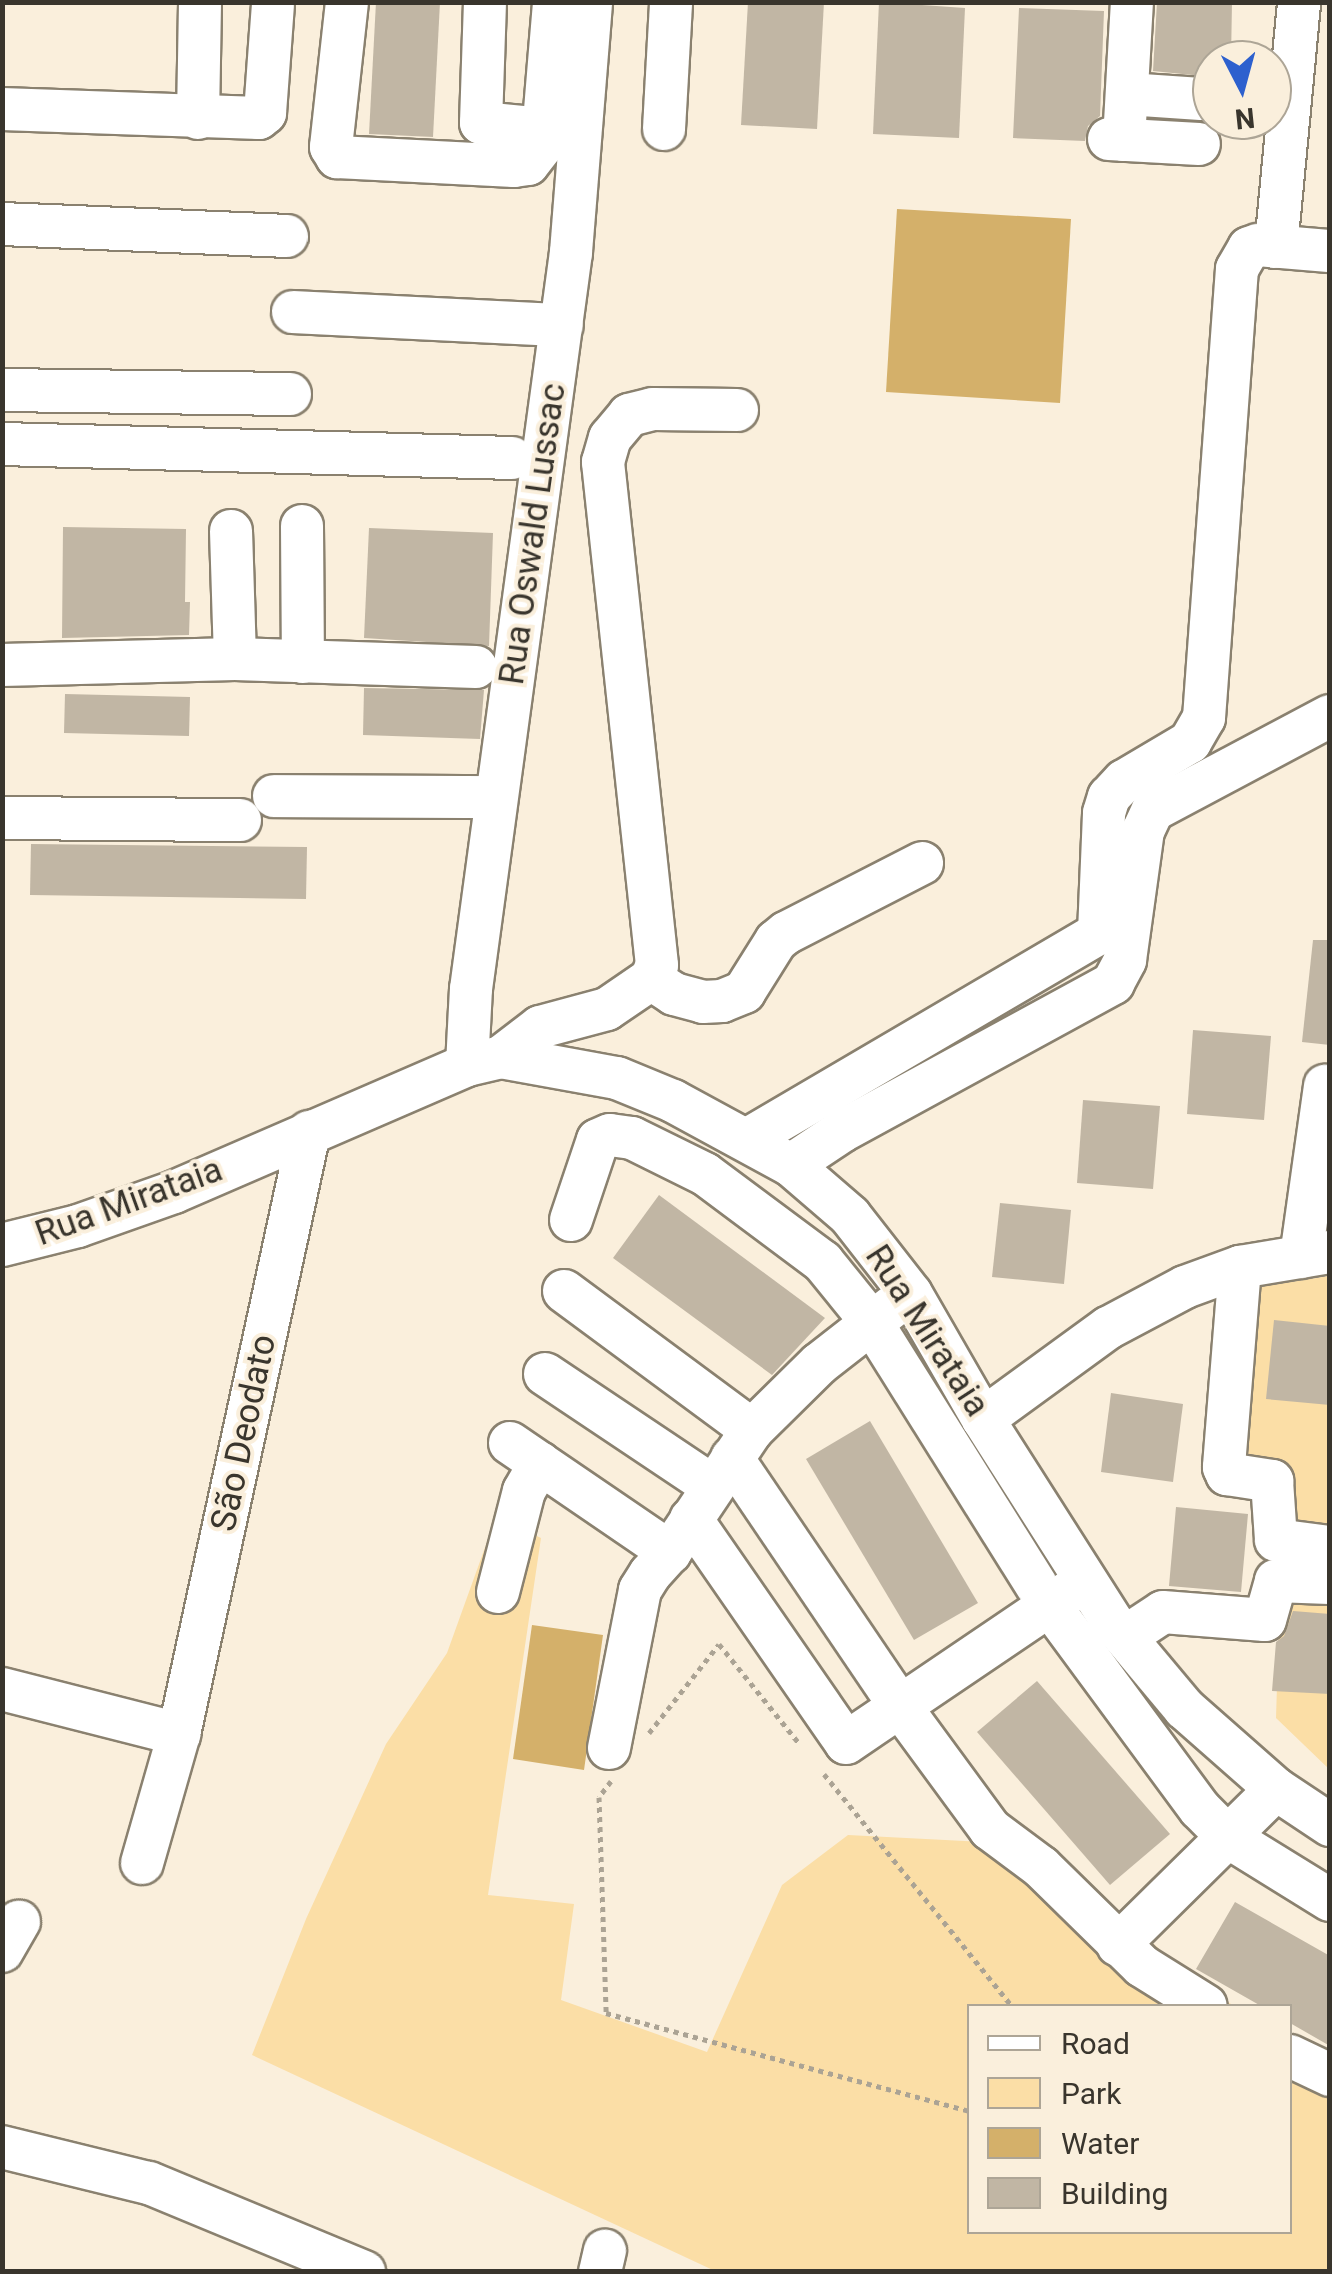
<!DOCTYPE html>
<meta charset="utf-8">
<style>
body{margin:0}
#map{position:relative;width:1332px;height:2274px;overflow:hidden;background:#faefdc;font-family:Roboto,sans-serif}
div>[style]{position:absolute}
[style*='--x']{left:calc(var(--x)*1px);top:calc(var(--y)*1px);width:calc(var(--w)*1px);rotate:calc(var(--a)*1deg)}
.green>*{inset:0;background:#fbdea6}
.water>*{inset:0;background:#d4b06a}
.building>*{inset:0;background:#c1b6a4}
.path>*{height:5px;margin-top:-2.5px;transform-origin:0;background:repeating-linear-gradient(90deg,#aba394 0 5px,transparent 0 10px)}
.roads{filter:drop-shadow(2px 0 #8a816f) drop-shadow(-2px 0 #8a816f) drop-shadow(0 2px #8a816f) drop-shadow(0 -2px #8a816f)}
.minor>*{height:42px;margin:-21px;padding:0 21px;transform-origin:21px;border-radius:21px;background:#fff}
span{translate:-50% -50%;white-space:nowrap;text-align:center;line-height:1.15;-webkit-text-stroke:8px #faefdc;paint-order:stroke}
.street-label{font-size:35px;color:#39352d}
.frame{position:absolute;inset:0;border:5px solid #39352d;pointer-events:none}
.legend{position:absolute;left:967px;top:2004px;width:325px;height:230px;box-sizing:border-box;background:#faefdc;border:2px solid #ada596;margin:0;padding:12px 18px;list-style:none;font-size:30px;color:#39352d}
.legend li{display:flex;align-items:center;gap:20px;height:50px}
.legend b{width:50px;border:2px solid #ada596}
.north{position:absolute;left:1192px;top:40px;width:100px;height:100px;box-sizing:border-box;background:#faefdc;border:2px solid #ada596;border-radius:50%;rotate:174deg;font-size:28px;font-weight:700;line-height:40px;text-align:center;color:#39352d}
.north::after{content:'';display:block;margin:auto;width:35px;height:45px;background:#2d60ce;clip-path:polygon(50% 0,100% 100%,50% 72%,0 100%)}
</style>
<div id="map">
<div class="green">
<i style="clip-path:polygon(1329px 1276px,1329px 1769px,1276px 1718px,1284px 1460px,1232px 1454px,1253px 1288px)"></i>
<i style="clip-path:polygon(496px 1517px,541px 1538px,488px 1895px,574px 1904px,561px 2000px,707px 2052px,782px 1885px,848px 1835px,1045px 1845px,1190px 1977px,1234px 2006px,969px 2006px,969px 2232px,1290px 2232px,1290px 2044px,1329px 2068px,1329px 2271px,715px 2271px,252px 2055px,306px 1919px,386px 1744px,447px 1653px)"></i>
</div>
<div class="water">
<i style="clip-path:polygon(897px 209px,1071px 219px,1060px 403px,886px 392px)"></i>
<i style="clip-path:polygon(532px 1625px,603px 1635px,584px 1770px,513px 1759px)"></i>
</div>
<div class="building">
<i style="clip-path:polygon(376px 2px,440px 2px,433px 137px,369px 134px)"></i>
<i style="clip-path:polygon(748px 2px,824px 2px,817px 129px,741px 125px)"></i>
<i style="clip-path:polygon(879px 2px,965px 8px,959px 138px,873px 134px)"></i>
<i style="clip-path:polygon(1157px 2px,1232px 2px,1231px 60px,1212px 60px,1212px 77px,1153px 71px)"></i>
<i style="clip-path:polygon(1019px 8px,1104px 11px,1100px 116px,1088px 126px,1085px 141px,1013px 138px)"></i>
<i style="clip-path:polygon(63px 527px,186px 529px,185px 602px,190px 602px,189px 635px,62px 638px)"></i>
<i style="clip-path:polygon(369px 528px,493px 533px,489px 646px,364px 638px)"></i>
<i style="clip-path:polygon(364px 688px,484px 690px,480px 739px,363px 735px)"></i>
<i style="clip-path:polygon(65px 694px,190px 697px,189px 736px,64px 733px)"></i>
<i style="clip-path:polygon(31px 844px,307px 847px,306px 899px,30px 895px)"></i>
<i style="clip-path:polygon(1313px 940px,1330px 940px,1330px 1045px,1302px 1042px)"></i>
<i style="clip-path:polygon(1193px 1030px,1271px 1036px,1264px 1120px,1187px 1114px)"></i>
<i style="clip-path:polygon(1083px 1100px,1160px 1106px,1153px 1189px,1077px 1183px)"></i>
<i style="clip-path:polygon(659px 1195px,825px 1318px,772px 1375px,613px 1258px)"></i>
<i style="clip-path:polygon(1000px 1203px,1071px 1210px,1064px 1284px,992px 1277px)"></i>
<i style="clip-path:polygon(1274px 1320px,1330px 1326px,1330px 1405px,1266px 1399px)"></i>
<i style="clip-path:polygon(1111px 1393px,1183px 1404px,1173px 1482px,1101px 1472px)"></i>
<i style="clip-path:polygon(870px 1421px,978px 1603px,914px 1640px,806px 1459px)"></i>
<i style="clip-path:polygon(1176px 1507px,1248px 1514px,1241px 1592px,1169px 1586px)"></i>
<i style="clip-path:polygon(1293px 1611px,1330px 1614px,1330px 1694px,1272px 1691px,1276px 1642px,1284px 1636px)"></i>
<i style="clip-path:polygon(1037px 1681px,1170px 1834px,1110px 1885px,977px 1732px)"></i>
<i style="clip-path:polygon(1235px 1902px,1330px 1956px,1330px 2046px,1290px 2023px,1290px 2006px,1261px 2006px,1196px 1969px)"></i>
</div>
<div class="path">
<i style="--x:649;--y:1733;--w:113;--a:-51.8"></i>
<i style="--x:719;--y:1644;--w:126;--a:51.1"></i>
<i style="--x:824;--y:1774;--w:299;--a:51"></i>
<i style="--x:611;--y:1781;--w:20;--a:127"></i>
<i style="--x:599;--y:1797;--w:216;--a:88.1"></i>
<i style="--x:606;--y:2013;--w:376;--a:15.1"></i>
</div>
<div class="roads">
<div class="minor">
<i style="--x:347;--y:2;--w:146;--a:96.3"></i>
<i style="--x:331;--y:147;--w:12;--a:59"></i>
<i style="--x:337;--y:157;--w:177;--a:2.9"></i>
<i style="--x:514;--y:166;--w:14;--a:-8"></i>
<i style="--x:528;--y:164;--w:23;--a:-52"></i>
<i style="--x:542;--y:146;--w:144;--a:-85.2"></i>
<i style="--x:485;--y:2;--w:121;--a:91.9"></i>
<i style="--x:481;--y:123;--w:62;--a:5.5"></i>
<i style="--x:1127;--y:94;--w:74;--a:3.9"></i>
<i style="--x:2;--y:109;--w:257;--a:2"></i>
<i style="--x:259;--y:118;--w:8;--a:-40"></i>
<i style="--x:265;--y:113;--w:108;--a:-85.8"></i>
<i style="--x:198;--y:118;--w:116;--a:-89"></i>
<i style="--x:664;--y:129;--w:127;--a:-86.8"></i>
<i style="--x:1109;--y:139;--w:90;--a:3.2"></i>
<i style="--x:1124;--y:140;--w:138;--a:-86.7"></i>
<i style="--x:2;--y:224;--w:285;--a:2.4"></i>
<i style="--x:1276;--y:247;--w:246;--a:-84.6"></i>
<i style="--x:293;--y:312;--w:269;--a:2.8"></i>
<i style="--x:2;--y:390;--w:288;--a:0.8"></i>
<i style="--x:2;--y:444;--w:510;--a:1.57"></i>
<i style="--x:302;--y:526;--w:136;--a:89.6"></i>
<i style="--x:231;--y:531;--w:128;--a:88.2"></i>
<i style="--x:2;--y:665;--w:233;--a:-1.5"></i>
<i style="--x:235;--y:659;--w:241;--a:1.9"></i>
<i style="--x:274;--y:796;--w:222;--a:0.3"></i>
<i style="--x:2;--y:818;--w:238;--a:0.5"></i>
<i style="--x:651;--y:979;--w:27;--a:33"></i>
<i style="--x:674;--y:994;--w:30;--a:15"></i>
<i style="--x:703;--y:1002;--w:19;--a:-3"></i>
<i style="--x:722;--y:1001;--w:24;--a:-22"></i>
<i style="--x:744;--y:992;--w:60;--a:-57.9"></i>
<i style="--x:776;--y:941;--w:13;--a:-39"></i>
<i style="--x:786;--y:933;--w:153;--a:-27.2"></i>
<i style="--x:501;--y:1057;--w:49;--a:-37.6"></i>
<i style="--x:540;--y:1027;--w:69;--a:-15"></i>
<i style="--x:607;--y:1009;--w:53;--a:-34.3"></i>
<i style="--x:651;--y:979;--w:15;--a:-67"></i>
<i style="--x:657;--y:965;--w:506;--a:-96.13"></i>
<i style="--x:603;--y:462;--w:25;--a:-74"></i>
<i style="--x:610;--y:438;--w:30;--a:-50"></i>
<i style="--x:629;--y:415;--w:25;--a:-14"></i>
<i style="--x:653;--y:409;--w:84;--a:0.7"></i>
<i style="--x:467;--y:1065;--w:76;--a:-87"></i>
<i style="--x:471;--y:989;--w:744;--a:-82.27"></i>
<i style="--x:571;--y:252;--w:251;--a:-85.4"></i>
<i style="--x:748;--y:1139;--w:407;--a:-30.4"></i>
<i style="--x:1099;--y:933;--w:120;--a:-87.6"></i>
<i style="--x:1104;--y:813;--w:17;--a:-73"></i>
<i style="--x:1109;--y:797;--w:22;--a:-47"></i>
<i style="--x:1124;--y:781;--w:77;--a:-30.6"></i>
<i style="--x:1190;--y:742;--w:28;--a:-60"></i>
<i style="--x:1204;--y:718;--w:450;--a:-85.8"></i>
<i style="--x:1237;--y:269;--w:24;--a:-60"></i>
<i style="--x:1249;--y:248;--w:9;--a:-18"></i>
<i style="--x:1258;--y:245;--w:72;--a:4.8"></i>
<i style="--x:791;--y:1165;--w:61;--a:-33.7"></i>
<i style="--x:842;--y:1131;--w:309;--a:-28.6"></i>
<i style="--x:1113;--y:983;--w:26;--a:-62"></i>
<i style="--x:1125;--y:960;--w:130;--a:-82.1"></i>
<i style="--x:1143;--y:831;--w:23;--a:-65"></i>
<i style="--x:1153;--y:810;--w:200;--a:-28"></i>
<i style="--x:571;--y:1220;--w:84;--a:-71.4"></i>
<i style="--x:598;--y:1140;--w:13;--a:-23"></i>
<i style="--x:610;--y:1135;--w:22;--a:8"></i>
<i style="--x:632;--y:1138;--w:81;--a:26.3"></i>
<i style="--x:705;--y:1174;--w:147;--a:36.7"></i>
<i style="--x:823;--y:1262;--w:75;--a:51"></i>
<i style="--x:870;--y:1320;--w:313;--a:57.9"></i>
<i style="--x:2;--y:1245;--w:78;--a:-14"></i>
<i style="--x:78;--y:1226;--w:102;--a:-19.5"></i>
<i style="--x:174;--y:1192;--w:319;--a:-23.4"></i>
<i style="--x:467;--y:1065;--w:35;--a:-13"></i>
<i style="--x:501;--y:1057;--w:118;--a:10.3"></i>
<i style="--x:617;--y:1078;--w:61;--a:22.3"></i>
<i style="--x:673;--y:1101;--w:134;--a:28.5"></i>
<i style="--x:791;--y:1165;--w:78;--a:40.8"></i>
<i style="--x:850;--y:1216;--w:99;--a:52"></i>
<i style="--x:911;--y:1294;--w:144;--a:60.1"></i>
<i style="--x:983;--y:1419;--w:242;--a:57.5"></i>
<i style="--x:1113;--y:1623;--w:111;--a:50.1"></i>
<i style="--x:1184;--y:1708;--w:123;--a:41.4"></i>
<i style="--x:1276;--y:1789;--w:65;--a:33.7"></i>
<i style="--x:1301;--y:1257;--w:173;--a:-82"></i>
<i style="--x:1240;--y:1267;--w:201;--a:94.6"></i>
<i style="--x:1224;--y:1467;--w:8;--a:67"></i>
<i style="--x:1227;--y:1474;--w:46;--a:8.8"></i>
<i style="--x:1272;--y:1481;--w:59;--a:86.1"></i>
<i style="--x:1276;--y:1540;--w:54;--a:7.4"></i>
<i style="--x:564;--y:1291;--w:234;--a:36.5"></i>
<i style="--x:545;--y:1374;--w:201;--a:33.8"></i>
<i style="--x:983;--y:1419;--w:155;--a:-36.1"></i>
<i style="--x:1108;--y:1328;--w:87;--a:-28"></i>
<i style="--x:1185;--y:1287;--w:59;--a:-20"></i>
<i style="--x:1240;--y:1267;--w:91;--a:-9.5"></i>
<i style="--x:510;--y:1443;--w:194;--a:34.3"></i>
<i style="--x:732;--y:1458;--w:303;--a:55.9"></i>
<i style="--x:902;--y:1709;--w:149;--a:53.7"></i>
<i style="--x:990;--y:1829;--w:64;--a:36.7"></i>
<i style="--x:1041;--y:1867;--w:141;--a:44.4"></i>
<i style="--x:1142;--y:1966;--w:75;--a:32"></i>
<i style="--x:691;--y:1519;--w:272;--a:55.3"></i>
<i style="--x:846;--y:1743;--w:289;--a:-34.1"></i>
<i style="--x:498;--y:1592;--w:104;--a:-75.6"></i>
<i style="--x:524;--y:1491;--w:32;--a:-60"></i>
<i style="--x:1062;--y:1622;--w:232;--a:53.6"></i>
<i style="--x:1200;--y:1809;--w:40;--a:45"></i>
<i style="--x:1228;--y:1837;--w:120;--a:31.7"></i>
<i style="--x:1125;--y:1637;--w:45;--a:-33.3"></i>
<i style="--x:1163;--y:1612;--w:102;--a:4.5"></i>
<i style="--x:1265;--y:1620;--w:41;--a:-74.2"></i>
<i style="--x:1276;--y:1581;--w:54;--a:2.1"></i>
<i style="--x:2;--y:1689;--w:183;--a:14.3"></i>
<i style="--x:609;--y:1748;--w:161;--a:-78.9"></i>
<i style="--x:640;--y:1590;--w:19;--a:-58"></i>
<i style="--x:650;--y:1574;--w:30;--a:-48"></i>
<i style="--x:670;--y:1552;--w:147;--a:-56.1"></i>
<i style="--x:752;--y:1430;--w:94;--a:-44.6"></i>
<i style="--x:819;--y:1364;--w:93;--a:-38"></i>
<i style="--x:142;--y:1863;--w:134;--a:-74"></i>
<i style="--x:179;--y:1734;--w:616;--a:-77.81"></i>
<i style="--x:1118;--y:1945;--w:222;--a:-44.6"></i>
<i style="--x:2;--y:1951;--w:34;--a:-60"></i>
<i style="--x:1290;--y:2056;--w:44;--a:25.4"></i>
<i style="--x:2;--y:2147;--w:151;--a:13.8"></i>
<i style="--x:149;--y:2183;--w:233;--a:22.5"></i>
<i style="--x:600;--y:2272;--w:22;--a:-77"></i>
</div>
</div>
<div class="street-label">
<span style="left:533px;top:534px;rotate:-82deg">Rua Oswald Lussac</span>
<span style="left:129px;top:1202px;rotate:-20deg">Rua Mirataia</span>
<span style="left:927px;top:1331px;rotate:57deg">Rua Mirataia</span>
<span style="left:244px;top:1433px;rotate:-78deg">São Deodato</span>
</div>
<div class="frame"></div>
<ul class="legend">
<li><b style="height:12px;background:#fff"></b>Road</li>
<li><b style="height:28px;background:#fbdea6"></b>Park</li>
<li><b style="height:28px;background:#d4b06a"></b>Water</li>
<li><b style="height:28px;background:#c1b6a4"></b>Building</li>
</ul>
<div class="north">N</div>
</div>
